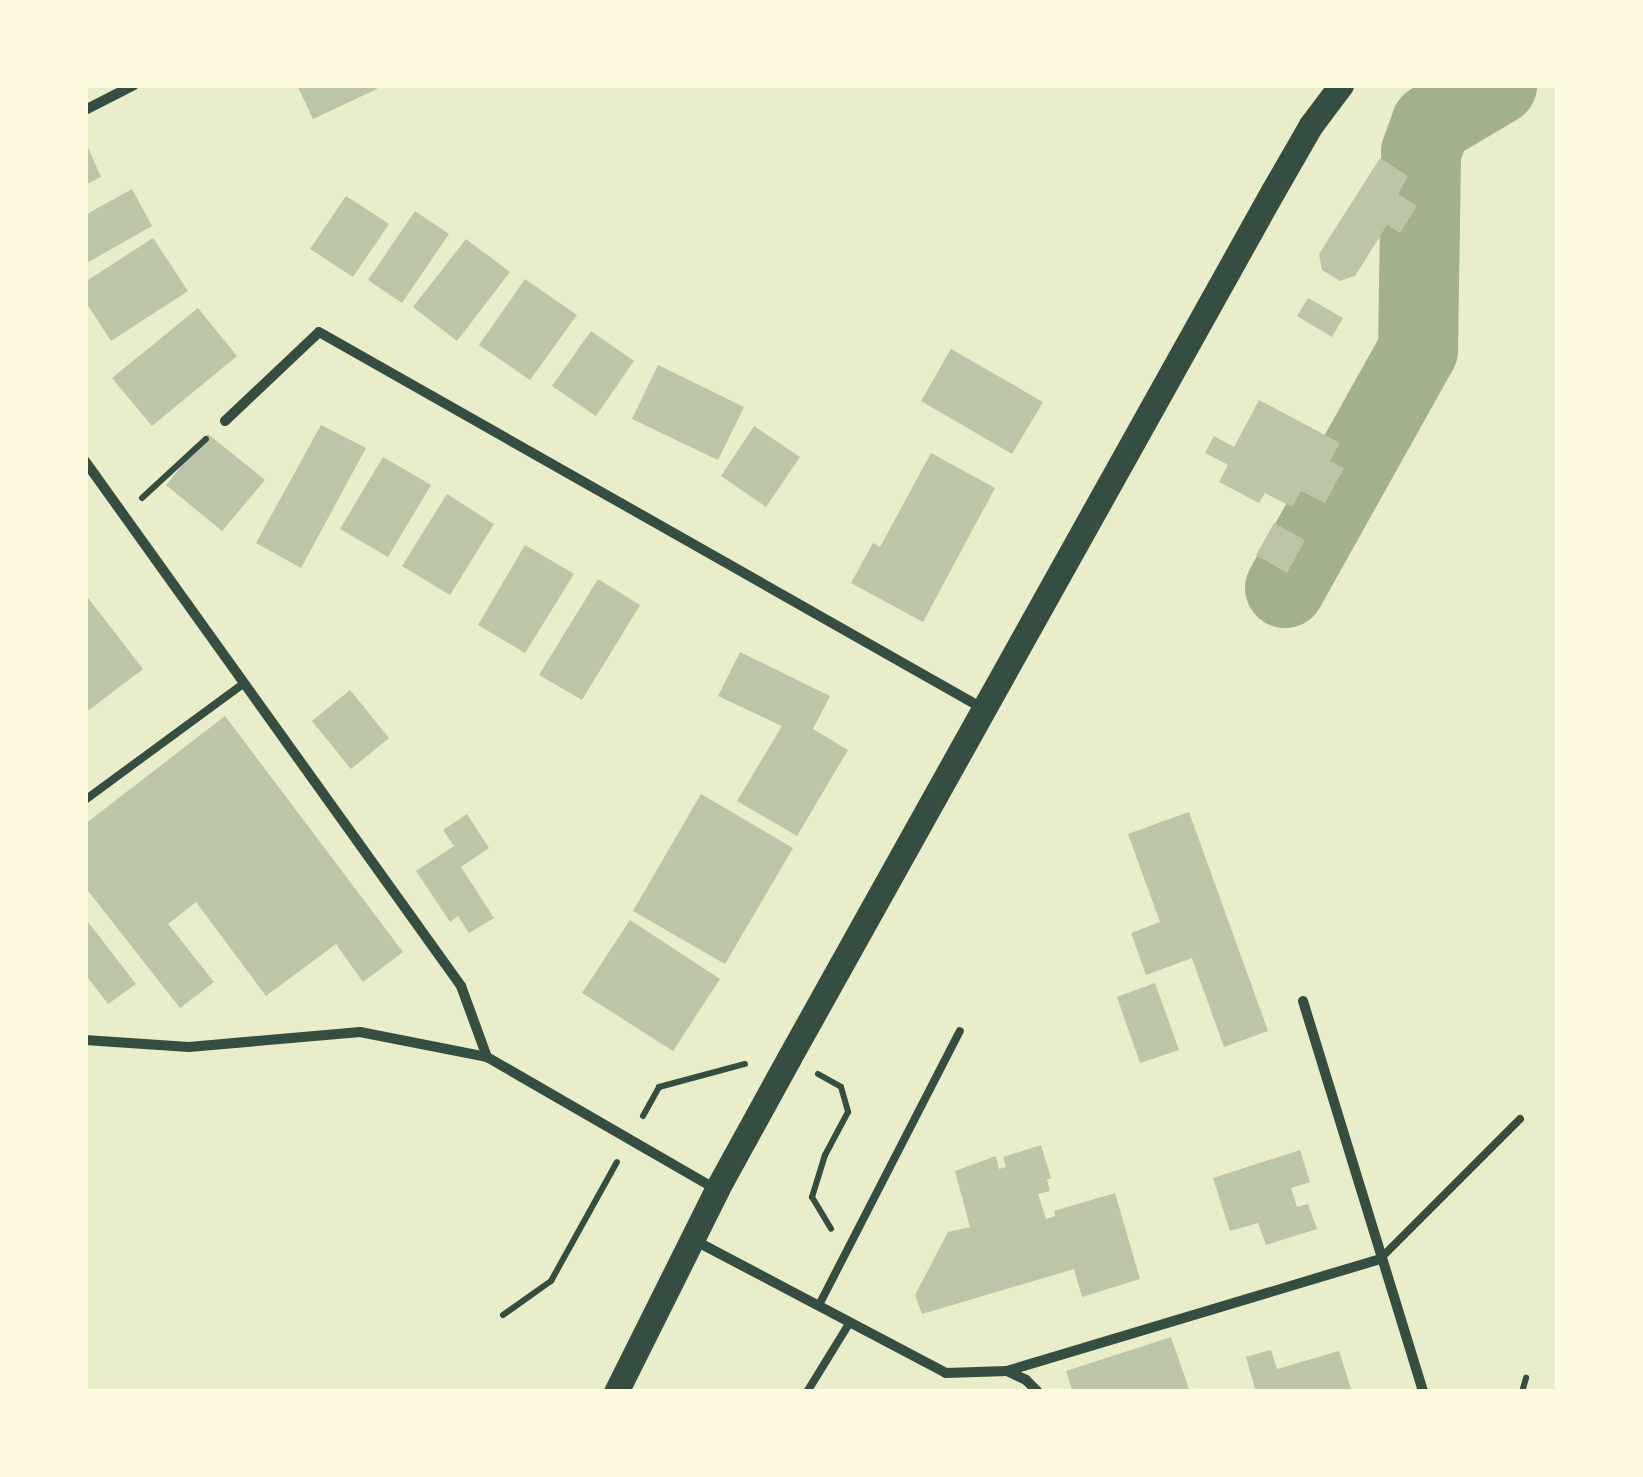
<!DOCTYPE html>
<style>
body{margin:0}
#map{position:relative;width:1643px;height:1477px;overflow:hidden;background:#e9edc9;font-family:Jost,sans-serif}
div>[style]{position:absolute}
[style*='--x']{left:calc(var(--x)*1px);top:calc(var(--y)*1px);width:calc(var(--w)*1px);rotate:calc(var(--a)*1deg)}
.river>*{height:80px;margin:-40px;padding:0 40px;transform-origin:40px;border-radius:40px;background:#a3b18a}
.building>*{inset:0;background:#bcc5a7}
.path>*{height:6px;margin:-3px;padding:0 3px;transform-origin:3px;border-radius:3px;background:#344e41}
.service>*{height:8px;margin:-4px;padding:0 4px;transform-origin:4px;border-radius:4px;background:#344e41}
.minor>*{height:10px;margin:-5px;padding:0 5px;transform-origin:5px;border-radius:5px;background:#344e41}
.primary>*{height:25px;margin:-12.5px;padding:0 12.5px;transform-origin:12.5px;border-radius:12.5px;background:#344e41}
span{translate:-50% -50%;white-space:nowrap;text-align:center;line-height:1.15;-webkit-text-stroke:8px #fefae0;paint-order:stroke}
.frame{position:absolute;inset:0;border:88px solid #fefae0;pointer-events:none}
</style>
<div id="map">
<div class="river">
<i style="--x:1285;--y:588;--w:273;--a:-60.8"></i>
<i style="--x:1418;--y:350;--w:198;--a:-89.1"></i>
<i style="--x:1421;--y:152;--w:30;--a:-70"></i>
<i style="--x:1431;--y:124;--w:77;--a:-30.6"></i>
</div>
<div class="building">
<i style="clip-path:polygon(297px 85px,375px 85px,377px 89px,313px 119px)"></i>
<i style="clip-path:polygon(85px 141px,101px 177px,85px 185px)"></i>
<i style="clip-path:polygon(1380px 158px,1408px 176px,1398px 194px,1417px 206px,1400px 233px,1387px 225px,1355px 276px,1340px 281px,1322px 270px,1319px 254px)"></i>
<i style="clip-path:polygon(132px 189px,152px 226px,85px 264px,85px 215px)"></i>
<i style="clip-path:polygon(346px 196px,389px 224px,353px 277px,310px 249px)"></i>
<i style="clip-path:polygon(415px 211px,449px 234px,402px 303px,368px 280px)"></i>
<i style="clip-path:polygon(153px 238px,188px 291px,111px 341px,85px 301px,85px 282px)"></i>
<i style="clip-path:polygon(466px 239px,510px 272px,457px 341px,413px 307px)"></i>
<i style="clip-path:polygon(525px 279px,577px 315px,530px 380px,479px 345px)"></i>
<i style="clip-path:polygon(1308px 298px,1343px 318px,1332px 337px,1297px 316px)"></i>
<i style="clip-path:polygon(198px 308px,237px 356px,152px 426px,112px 378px)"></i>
<i style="clip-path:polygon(591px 331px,634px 361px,596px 416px,552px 386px)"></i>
<i style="clip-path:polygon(951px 349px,1043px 402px,1012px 454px,921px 401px)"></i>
<i style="clip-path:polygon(658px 365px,744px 407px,718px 460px,632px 419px)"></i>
<i style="clip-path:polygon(1259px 400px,1340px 443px,1330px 461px,1344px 468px,1325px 503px,1301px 491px,1292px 507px,1265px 493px,1259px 503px,1219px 482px,1228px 465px,1205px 453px,1214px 436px,1234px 447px)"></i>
<i style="clip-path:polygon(321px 425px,366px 448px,301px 568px,256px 543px)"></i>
<i style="clip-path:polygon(754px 426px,800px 457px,766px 507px,721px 476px)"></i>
<i style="clip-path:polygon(208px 434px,265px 480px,222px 531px,166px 485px)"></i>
<i style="clip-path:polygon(931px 453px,995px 488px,923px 622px,851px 583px,873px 543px,880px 547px)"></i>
<i style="clip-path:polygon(383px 457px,431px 485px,388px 557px,340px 529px)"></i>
<i style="clip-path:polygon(447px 494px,494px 524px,450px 595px,402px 566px)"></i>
<i style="clip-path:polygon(1274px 523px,1305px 540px,1287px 573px,1256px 555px)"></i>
<i style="clip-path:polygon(525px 545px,574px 574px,525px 653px,478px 625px)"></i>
<i style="clip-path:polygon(598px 579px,640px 605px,582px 700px,539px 675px)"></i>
<i style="clip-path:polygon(85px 594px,143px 669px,85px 713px)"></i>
<i style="clip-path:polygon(740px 652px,830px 696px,813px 729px,848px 750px,797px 836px,737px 801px,782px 726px,718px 696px)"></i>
<i style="clip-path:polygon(350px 690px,389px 738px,351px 769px,312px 721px)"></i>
<i style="clip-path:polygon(225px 716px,403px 952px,363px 982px,336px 944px,266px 996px,196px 902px,168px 924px,214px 982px,180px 1008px,85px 887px,85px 824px)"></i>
<i style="clip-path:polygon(701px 794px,793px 848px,725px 964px,633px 911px)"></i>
<i style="clip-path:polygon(1189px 812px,1268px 1031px,1224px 1047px,1192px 958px,1146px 975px,1131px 933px,1160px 922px,1128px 834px)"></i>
<i style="clip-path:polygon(467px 814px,489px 848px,461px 867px,494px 918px,469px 933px,458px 916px,450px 922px,416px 871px,454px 846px,443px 830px)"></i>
<i style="clip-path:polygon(85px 918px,136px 984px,108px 1004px,85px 974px)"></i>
<i style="clip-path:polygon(630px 920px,720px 979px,673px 1051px,582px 993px)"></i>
<i style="clip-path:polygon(1155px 983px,1179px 1050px,1140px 1063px,1117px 997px)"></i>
<i style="clip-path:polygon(1041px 1145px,1051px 1178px,1047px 1180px,1050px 1191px,1038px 1194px,1046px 1219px,1055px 1216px,1054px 1211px,1115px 1193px,1140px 1279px,1082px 1297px,1074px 1269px,922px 1314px,915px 1295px,948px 1232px,970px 1227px,955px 1171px,996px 1156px,999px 1169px,1006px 1167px,1003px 1157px)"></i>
<i style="clip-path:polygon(1300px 1150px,1310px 1182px,1291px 1188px,1297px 1207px,1308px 1204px,1317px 1229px,1266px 1245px,1258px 1223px,1230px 1231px,1213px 1178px)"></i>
<i style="clip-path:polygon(1171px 1337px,1190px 1392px,1073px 1392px,1066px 1371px)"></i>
<i style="clip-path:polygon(1271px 1350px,1277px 1369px,1339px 1351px,1352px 1392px,1256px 1392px,1246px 1357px)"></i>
</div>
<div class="path">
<i style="--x:142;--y:498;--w:87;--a:-42.7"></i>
<i style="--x:818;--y:1074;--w:26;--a:29"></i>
<i style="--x:841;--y:1087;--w:26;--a:74"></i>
<i style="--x:848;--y:1112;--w:49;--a:118.1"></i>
<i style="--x:825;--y:1155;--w:44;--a:107.2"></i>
<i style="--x:812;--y:1197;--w:37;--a:59"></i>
<i style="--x:643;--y:1116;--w:33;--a:-61"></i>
<i style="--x:659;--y:1087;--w:89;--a:-15"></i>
<i style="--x:503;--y:1315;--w:59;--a:-35.3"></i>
<i style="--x:551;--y:1281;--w:136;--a:-61"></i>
<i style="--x:1522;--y:1392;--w:15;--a:-74"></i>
</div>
<div class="service">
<i style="--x:85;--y:800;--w:196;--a:-36.3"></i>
<i style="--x:1380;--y:1259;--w:198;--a:-45"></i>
<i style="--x:819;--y:1305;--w:308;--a:-62.8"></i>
<i style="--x:807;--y:1392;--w:82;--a:-58.4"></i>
</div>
<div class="minor">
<i style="--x:85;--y:110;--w:55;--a:-27"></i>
<i style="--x:225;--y:421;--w:129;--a:-43.4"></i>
<i style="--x:319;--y:332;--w:764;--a:29.55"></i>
<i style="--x:85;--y:461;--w:646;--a:54.39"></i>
<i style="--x:461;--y:986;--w:76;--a:69.9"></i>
<i style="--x:1303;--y:1001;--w:409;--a:72.9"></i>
<i style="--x:85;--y:1040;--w:104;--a:3.9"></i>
<i style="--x:189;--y:1047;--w:172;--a:-5"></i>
<i style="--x:360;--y:1032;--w:129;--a:11.1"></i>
<i style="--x:487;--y:1057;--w:264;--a:30"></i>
<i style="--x:692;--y:1239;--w:287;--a:27.8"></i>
<i style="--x:946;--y:1373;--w:61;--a:-1.9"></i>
<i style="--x:1007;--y:1371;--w:389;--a:-16.7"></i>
<i style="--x:1007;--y:1371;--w:21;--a:25"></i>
<i style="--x:1026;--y:1380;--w:17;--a:45"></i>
</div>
<div class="primary">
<i style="--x:616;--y:1392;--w:227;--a:-63.5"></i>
<i style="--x:717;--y:1189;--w:149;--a:-61.2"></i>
<i style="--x:789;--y:1058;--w:993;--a:-60.83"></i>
<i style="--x:1273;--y:191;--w:76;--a:-60.1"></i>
<i style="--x:1311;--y:125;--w:50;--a:-53.1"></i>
</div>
<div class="frame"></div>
</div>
